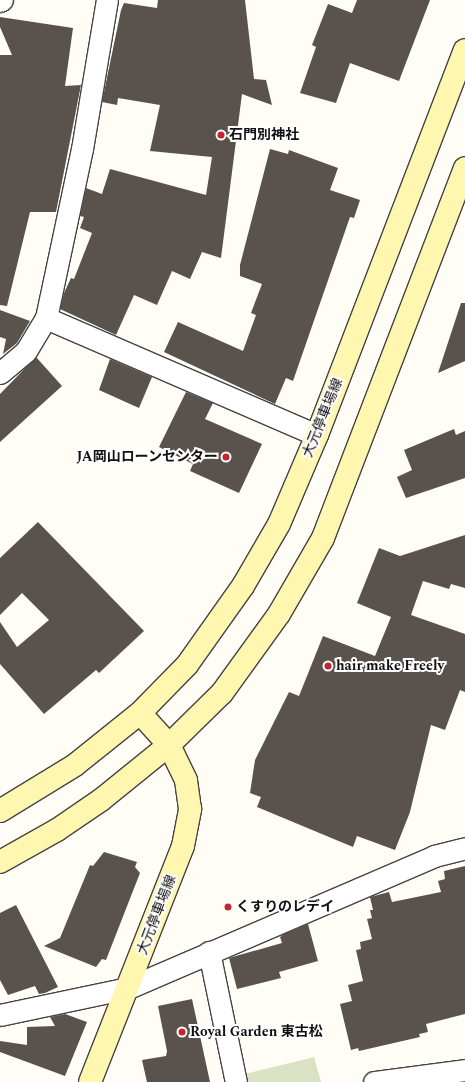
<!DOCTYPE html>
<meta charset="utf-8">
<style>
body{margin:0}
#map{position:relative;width:465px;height:1082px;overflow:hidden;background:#fffdf5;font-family:Spectral,"Noto Sans JP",serif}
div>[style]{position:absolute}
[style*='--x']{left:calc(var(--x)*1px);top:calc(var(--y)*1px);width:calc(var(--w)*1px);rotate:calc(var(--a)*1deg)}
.cemetery>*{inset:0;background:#d9e3c4}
.building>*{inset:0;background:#5a524d}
.roads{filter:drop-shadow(1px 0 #444) drop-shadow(-1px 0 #444) drop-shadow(0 1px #444) drop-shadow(0 -1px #444)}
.street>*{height:21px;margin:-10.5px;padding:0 10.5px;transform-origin:10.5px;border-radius:10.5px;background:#fff}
.secondary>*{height:22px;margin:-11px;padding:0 11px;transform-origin:11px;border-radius:11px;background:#fff6b0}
.dots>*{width:11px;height:11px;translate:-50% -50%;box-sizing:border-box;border:2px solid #fff;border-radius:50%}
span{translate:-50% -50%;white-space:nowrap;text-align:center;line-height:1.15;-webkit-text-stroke:4px #fff;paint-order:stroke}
.poi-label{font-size:14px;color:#111;font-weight:700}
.left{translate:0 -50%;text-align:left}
.right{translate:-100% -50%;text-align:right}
.street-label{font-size:14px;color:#111}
</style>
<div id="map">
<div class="cemetery">
<i style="clip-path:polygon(314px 1057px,321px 1082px,247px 1082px,245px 1074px)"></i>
</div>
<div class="building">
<i style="clip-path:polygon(158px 0,245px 0,254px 79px,266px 80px,272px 105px,242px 94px,221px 258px,202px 252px,190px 279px,172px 271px,157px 305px,134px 295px,116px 335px,60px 309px,64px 293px,71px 278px,74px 279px,92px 233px,80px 228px,84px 217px,80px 216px,86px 188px,102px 194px,110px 169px,206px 195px,212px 157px,150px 151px,160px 105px,118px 98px,117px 105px,102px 102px,121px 10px,124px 3px,157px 8px)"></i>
<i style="clip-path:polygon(357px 0,430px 0,399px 81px,350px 63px,336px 103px,300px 93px,316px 47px,312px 45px,328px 4px,352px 13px)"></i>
<i style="clip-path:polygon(0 17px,73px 28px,65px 86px,81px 85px,56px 212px,30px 212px,7px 306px,0 305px,0 55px,12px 55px,0 27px)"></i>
<i style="clip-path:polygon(270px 149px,288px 154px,289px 150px,338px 168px,330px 190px,360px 200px,354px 218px,350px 217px,293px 381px,286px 378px,275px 404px,164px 352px,178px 322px,243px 351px,256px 315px,251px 313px,262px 284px,240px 276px,240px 265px)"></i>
<i style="clip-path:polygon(461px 303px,465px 303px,465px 361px,438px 373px)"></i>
<i style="clip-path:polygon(0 310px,30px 321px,17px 343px,3px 354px,6px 339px,0 337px)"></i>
<i style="clip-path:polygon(36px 357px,62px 386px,0 442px,0 394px)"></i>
<i style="clip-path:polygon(110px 359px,152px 377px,139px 408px,99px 390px)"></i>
<i style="clip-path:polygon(186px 392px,213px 403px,205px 419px,262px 444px,239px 493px,190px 471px,193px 464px,159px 447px)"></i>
<i style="clip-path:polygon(454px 429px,456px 435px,465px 431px,465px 478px,406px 498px,397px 477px,412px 470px,404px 450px)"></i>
<i style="clip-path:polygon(38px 522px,144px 631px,99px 673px,96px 670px,44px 714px,0 664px,0 622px,17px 647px,49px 620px,22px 593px,0 615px,0 558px)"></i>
<i style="clip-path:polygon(465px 535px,465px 588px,451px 584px,449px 589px,423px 581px,411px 615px,465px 634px,465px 692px,460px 690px,445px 730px,431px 725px,410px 812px,395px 850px,357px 836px,353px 847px,257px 807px,261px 797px,250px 793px,255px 760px,289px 692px,299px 696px,323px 636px,375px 656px,391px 617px,357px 603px,379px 548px,400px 556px)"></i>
<i style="clip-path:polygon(104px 852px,137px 862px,135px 867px,140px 873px,106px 960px,102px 959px,96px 967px,44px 946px,60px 938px,90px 865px,93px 866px)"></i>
<i style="clip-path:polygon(465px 866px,465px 1014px,426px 1024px,428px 1032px,419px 1034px,420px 1037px,359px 1051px,358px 1048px,351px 1050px,340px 1004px,352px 1001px,348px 985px,363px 981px,356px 950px,361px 949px,360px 942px,372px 939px,367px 919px,372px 918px,370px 910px,373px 910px,370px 897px,389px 892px,392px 902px,441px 892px,438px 881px,445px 879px,444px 871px)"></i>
<i style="clip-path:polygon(16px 905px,58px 987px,45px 993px,39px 994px,35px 986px,8px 995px,0 980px,0 913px)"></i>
<i style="clip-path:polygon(308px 924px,318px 961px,279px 972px,281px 978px,237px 989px,229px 958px,282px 943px,280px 937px,284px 934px)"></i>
<i style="clip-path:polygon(192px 999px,210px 1082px,147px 1082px,142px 1060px,166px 1056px,167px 1051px,158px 1006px)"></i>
<i style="clip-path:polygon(65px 1014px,87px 1022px,65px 1076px,0 1052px,0 1041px,27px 1045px,27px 1027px,55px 1026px,50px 1017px)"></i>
</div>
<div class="roads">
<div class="street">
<i style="--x:0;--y:1;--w:2;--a:-27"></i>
<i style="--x:46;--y:318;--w:295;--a:23.4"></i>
<i style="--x:0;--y:373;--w:34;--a:-40"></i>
<i style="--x:26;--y:351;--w:39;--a:-59"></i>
<i style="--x:46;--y:318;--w:173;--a:-78"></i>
<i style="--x:82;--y:149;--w:151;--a:-80.5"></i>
<i style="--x:209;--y:952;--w:133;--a:78.3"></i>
<i style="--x:0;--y:1015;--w:131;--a:-11.9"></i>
<i style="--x:128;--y:988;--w:333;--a:-23.3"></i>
<i style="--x:434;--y:856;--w:32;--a:-14"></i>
<i style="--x:374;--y:1082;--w:92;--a:-7.5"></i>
</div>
<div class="secondary">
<i style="--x:0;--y:811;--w:88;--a:-31.5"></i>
<i style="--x:75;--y:765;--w:83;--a:-38.7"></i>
<i style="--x:140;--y:713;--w:67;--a:-45.6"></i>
<i style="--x:187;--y:665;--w:97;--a:-54.7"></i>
<i style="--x:243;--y:586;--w:72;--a:-59.9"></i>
<i style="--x:279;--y:524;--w:97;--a:-66.9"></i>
<i style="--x:317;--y:435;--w:412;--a:-69"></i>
<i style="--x:0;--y:862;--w:65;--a:-29.3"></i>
<i style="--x:57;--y:830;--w:53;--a:-34.3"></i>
<i style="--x:101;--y:800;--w:87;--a:-39"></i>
<i style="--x:169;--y:745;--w:74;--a:-44.5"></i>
<i style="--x:222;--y:693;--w:97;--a:-54.2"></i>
<i style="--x:279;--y:614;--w:88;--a:-59.9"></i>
<i style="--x:323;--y:538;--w:396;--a:-69"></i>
<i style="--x:90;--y:1082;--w:254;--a:-68.5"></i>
<i style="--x:183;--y:846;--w:38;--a:-79"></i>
<i style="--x:190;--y:809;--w:29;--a:-98"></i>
<i style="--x:186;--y:780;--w:39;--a:-116"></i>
<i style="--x:169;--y:745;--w:43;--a:-132.2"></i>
</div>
</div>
<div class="dots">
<i style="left:221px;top:135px;background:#c4262e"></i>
<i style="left:226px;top:457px;background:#c4262e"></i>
<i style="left:328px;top:666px;background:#c4262e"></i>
<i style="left:228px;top:907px;background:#c4262e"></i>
<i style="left:182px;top:1032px;background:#c4262e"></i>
</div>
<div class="poi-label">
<span class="left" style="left:229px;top:135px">石門別神社</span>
<span class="right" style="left:218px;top:457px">JA岡山ローンセンター</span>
<span class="left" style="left:336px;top:666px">hair make Freely</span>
<span class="left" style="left:236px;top:907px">くすりのレデイ</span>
<span class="left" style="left:190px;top:1032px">Royal Garden 東古松</span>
</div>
<div class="street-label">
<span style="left:323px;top:418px;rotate:-68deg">大元停車場線</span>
<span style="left:157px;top:915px;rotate:-69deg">大元停車場線</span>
</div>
</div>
